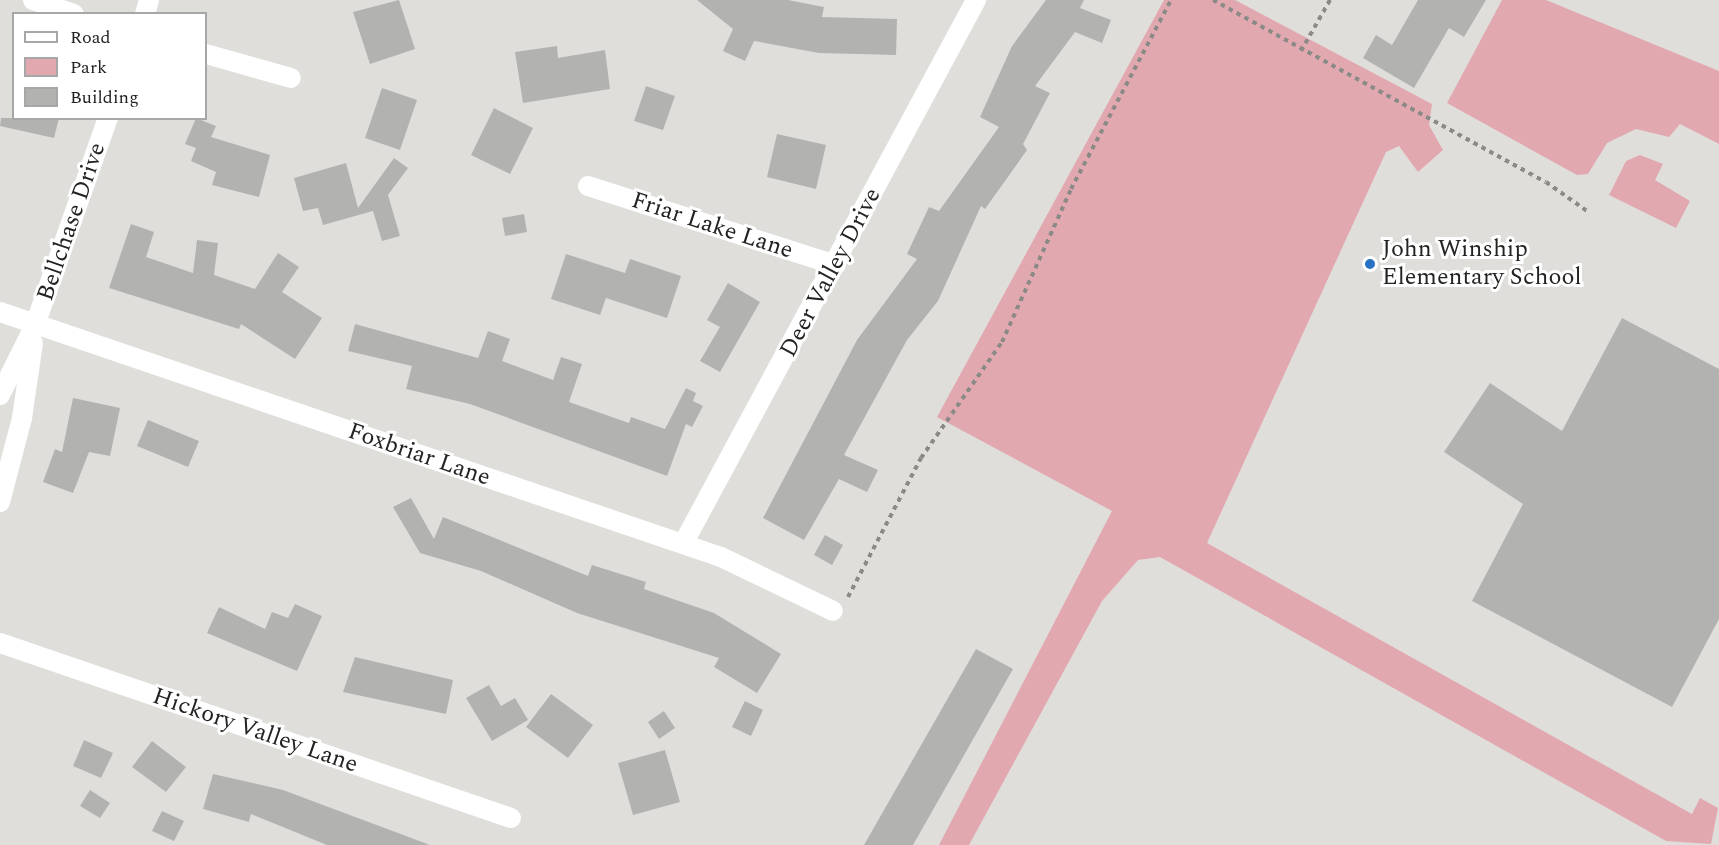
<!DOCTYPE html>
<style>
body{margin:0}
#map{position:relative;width:1719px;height:845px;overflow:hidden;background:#e0dedb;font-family:Spectral,serif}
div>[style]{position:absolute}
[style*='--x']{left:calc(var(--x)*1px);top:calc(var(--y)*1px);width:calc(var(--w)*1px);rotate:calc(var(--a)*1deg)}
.green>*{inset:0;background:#e2a8af}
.building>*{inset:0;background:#b2b3b0}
.path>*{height:4px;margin-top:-2px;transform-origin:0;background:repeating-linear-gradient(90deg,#8b8a87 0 4.5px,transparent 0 9px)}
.street>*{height:20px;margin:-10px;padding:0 10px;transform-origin:10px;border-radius:10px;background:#fff}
.dots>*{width:16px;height:16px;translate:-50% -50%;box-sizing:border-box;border:3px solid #fff;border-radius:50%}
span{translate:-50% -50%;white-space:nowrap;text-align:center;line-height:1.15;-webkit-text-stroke:6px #fff;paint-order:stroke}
.street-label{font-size:24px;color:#242322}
.poi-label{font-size:24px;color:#242322}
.left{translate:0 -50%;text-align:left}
.legend{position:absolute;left:12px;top:12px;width:195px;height:108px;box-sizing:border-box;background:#fff;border:2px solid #a7a7a7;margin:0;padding:8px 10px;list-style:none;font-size:18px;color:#242322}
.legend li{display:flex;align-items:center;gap:12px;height:30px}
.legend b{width:30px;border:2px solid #a7a7a7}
</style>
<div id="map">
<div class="green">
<i style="clip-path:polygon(1164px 0,1235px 0,1432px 104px,1429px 125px,1443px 150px,1418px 172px,1399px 146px,1386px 152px,1207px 543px,1692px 814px,1700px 798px,1718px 808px,1711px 844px,1666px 841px,1160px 557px,1138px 560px,1102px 601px,969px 845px,939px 845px,1112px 511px,937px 417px)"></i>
<i style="clip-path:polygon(1502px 0,1546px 0,1719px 71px,1719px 144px,1680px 124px,1669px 137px,1636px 129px,1607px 143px,1588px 174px,1577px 175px,1447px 103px)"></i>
<i style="clip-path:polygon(1640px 155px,1663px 164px,1655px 180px,1690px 201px,1676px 228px,1609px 195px,1626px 161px)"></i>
</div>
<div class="building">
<i style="clip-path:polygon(399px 0,415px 49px,370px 64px,353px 12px)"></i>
<i style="clip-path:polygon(697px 0,788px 0,824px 7px,822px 17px,897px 19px,896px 55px,819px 53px,754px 41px,745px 61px,723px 51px,733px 29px)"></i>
<i style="clip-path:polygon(1046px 0,1084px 0,1080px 8px,1111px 20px,1102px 43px,1075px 32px,1035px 86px,1050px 93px,1023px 144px,1027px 150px,985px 209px,981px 206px,938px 301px,907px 340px,844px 455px,878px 470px,867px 492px,839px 479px,804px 540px,763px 518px,857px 340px,917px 259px,907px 254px,929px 207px,939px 211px,999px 127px,980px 117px,1012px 46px)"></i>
<i style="clip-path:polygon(1418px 0,1486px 0,1464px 37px,1449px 28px,1414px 88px,1363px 58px,1376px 35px,1392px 45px)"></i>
<i style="clip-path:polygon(557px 46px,558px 58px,605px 50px,610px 89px,523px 103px,515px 52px)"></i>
<i style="clip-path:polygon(646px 86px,675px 96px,663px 130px,634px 121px)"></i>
<i style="clip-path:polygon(382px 88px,417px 100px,400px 150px,365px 138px)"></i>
<i style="clip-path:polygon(494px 108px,533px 128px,510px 174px,471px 155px)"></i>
<i style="clip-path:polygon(1px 118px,59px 118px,54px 138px,0 126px)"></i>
<i style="clip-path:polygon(196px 118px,216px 126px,211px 137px,270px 155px,259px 197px,212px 185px,216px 172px,191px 161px,196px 148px,185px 144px)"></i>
<i style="clip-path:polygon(777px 134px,826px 145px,816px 189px,767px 177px)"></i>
<i style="clip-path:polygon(394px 158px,408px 168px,388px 195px,400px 236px,382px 241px,373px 211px,323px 225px,318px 208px,303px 211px,294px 178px,346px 163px,358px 208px)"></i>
<i style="clip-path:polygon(524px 214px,527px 232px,505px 236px,502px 218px)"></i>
<i style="clip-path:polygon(131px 224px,154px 232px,146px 257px,193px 273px,197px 240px,218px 243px,214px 275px,255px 289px,278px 253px,299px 267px,282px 292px,322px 318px,295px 359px,241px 324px,239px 329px,109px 288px)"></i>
<i style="clip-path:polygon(566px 254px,625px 273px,630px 259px,681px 276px,667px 318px,606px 298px,600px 315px,551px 299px)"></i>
<i style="clip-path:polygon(728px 283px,760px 302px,720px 372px,700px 361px,720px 327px,707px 320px)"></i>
<i style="clip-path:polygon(1622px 318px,1719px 369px,1719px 619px,1672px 707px,1472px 601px,1523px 504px,1444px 452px,1490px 383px,1562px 431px)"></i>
<i style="clip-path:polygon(355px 324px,478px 358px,488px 331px,510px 339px,502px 361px,553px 380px,561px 357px,582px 364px,569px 402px,629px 423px,631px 417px,665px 429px,686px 388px,696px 393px,693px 401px,703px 406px,692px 427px,686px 424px,667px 476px,470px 404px,406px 389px,412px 366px,348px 351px)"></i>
<i style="clip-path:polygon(73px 398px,120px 408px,110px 456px,89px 452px,73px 493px,43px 482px,55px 449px,62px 452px)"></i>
<i style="clip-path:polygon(148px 420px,199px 441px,188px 467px,137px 446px)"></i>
<i style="clip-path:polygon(411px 498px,434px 539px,443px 517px,588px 576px,592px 565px,646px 582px,644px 589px,714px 613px,781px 654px,757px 693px,714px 667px,719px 658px,577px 613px,481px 571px,420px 553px,393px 507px)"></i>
<i style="clip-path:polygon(825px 535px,843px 545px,832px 565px,814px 555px)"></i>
<i style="clip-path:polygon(295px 604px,322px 616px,297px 671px,207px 633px,219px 607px,265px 629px,272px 612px,288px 618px)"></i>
<i style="clip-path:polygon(976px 649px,1013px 669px,913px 845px,864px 845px)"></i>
<i style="clip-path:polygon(355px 657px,453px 680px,446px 714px,343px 692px)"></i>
<i style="clip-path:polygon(489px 685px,501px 706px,515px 698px,528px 720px,492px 741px,466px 698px)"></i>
<i style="clip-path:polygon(551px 694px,593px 725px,568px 758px,526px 727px)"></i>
<i style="clip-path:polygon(745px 701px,763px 710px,751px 736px,732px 727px)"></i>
<i style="clip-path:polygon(664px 711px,675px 728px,659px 739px,648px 722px)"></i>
<i style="clip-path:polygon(84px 740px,113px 753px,101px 778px,73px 766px)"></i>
<i style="clip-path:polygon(152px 741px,186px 767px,166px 792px,132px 767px)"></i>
<i style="clip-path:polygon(665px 750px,680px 802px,633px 815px,618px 763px)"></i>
<i style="clip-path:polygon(213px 774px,283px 790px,430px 845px,327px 845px,251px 814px,249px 822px,203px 809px)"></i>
<i style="clip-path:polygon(90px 790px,110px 803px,100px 818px,80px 806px)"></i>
<i style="clip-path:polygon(162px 811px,184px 821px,174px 841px,152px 831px)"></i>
</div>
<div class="path">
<i style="--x:1213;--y:0;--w:379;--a:28.7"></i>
<i style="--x:1546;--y:182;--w:50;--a:35.3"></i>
<i style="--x:1301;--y:51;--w:59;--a:-60.4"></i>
<i style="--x:848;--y:597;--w:157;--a:-62.3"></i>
<i style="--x:921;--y:458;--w:141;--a:-55.1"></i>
<i style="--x:1002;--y:342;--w:168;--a:-65.7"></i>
<i style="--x:1071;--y:189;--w:214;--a:-62.1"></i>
</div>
<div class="street">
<i style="--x:33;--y:0;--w:43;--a:18.9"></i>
<i style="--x:145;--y:14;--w:15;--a:-74"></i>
<i style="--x:206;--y:54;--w:88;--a:15.8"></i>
<i style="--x:588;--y:186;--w:260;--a:17.7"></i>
<i style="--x:0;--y:312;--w:761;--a:18.77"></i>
<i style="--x:721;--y:557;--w:124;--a:25.7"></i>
<i style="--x:0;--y:395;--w:78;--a:-63.4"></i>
<i style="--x:35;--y:325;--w:219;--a:-70.6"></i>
<i style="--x:0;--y:502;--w:87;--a:-75.3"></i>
<i style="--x:22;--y:418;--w:76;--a:-81.7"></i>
<i style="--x:683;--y:544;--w:618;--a:-61.69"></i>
<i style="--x:0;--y:643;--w:540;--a:18.9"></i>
</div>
<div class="dots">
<i style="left:1370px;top:264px;background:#2971c2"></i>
</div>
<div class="street-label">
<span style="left:72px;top:222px;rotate:-71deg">Bellchase Drive</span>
<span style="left:712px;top:226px;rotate:18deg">Friar Lake Lane</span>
<span style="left:831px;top:273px;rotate:-62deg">Deer Valley Drive</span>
<span style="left:419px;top:455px;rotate:19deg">Foxbriar Lane</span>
<span style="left:255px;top:731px;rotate:19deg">Hickory Valley Lane</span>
</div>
<div class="poi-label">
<span class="left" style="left:1382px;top:264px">John Winship<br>Elementary School</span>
</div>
<ul class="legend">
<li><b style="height:8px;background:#fff"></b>Road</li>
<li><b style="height:16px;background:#e2a8af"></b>Park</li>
<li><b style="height:16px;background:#b2b3b0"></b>Building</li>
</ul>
</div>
